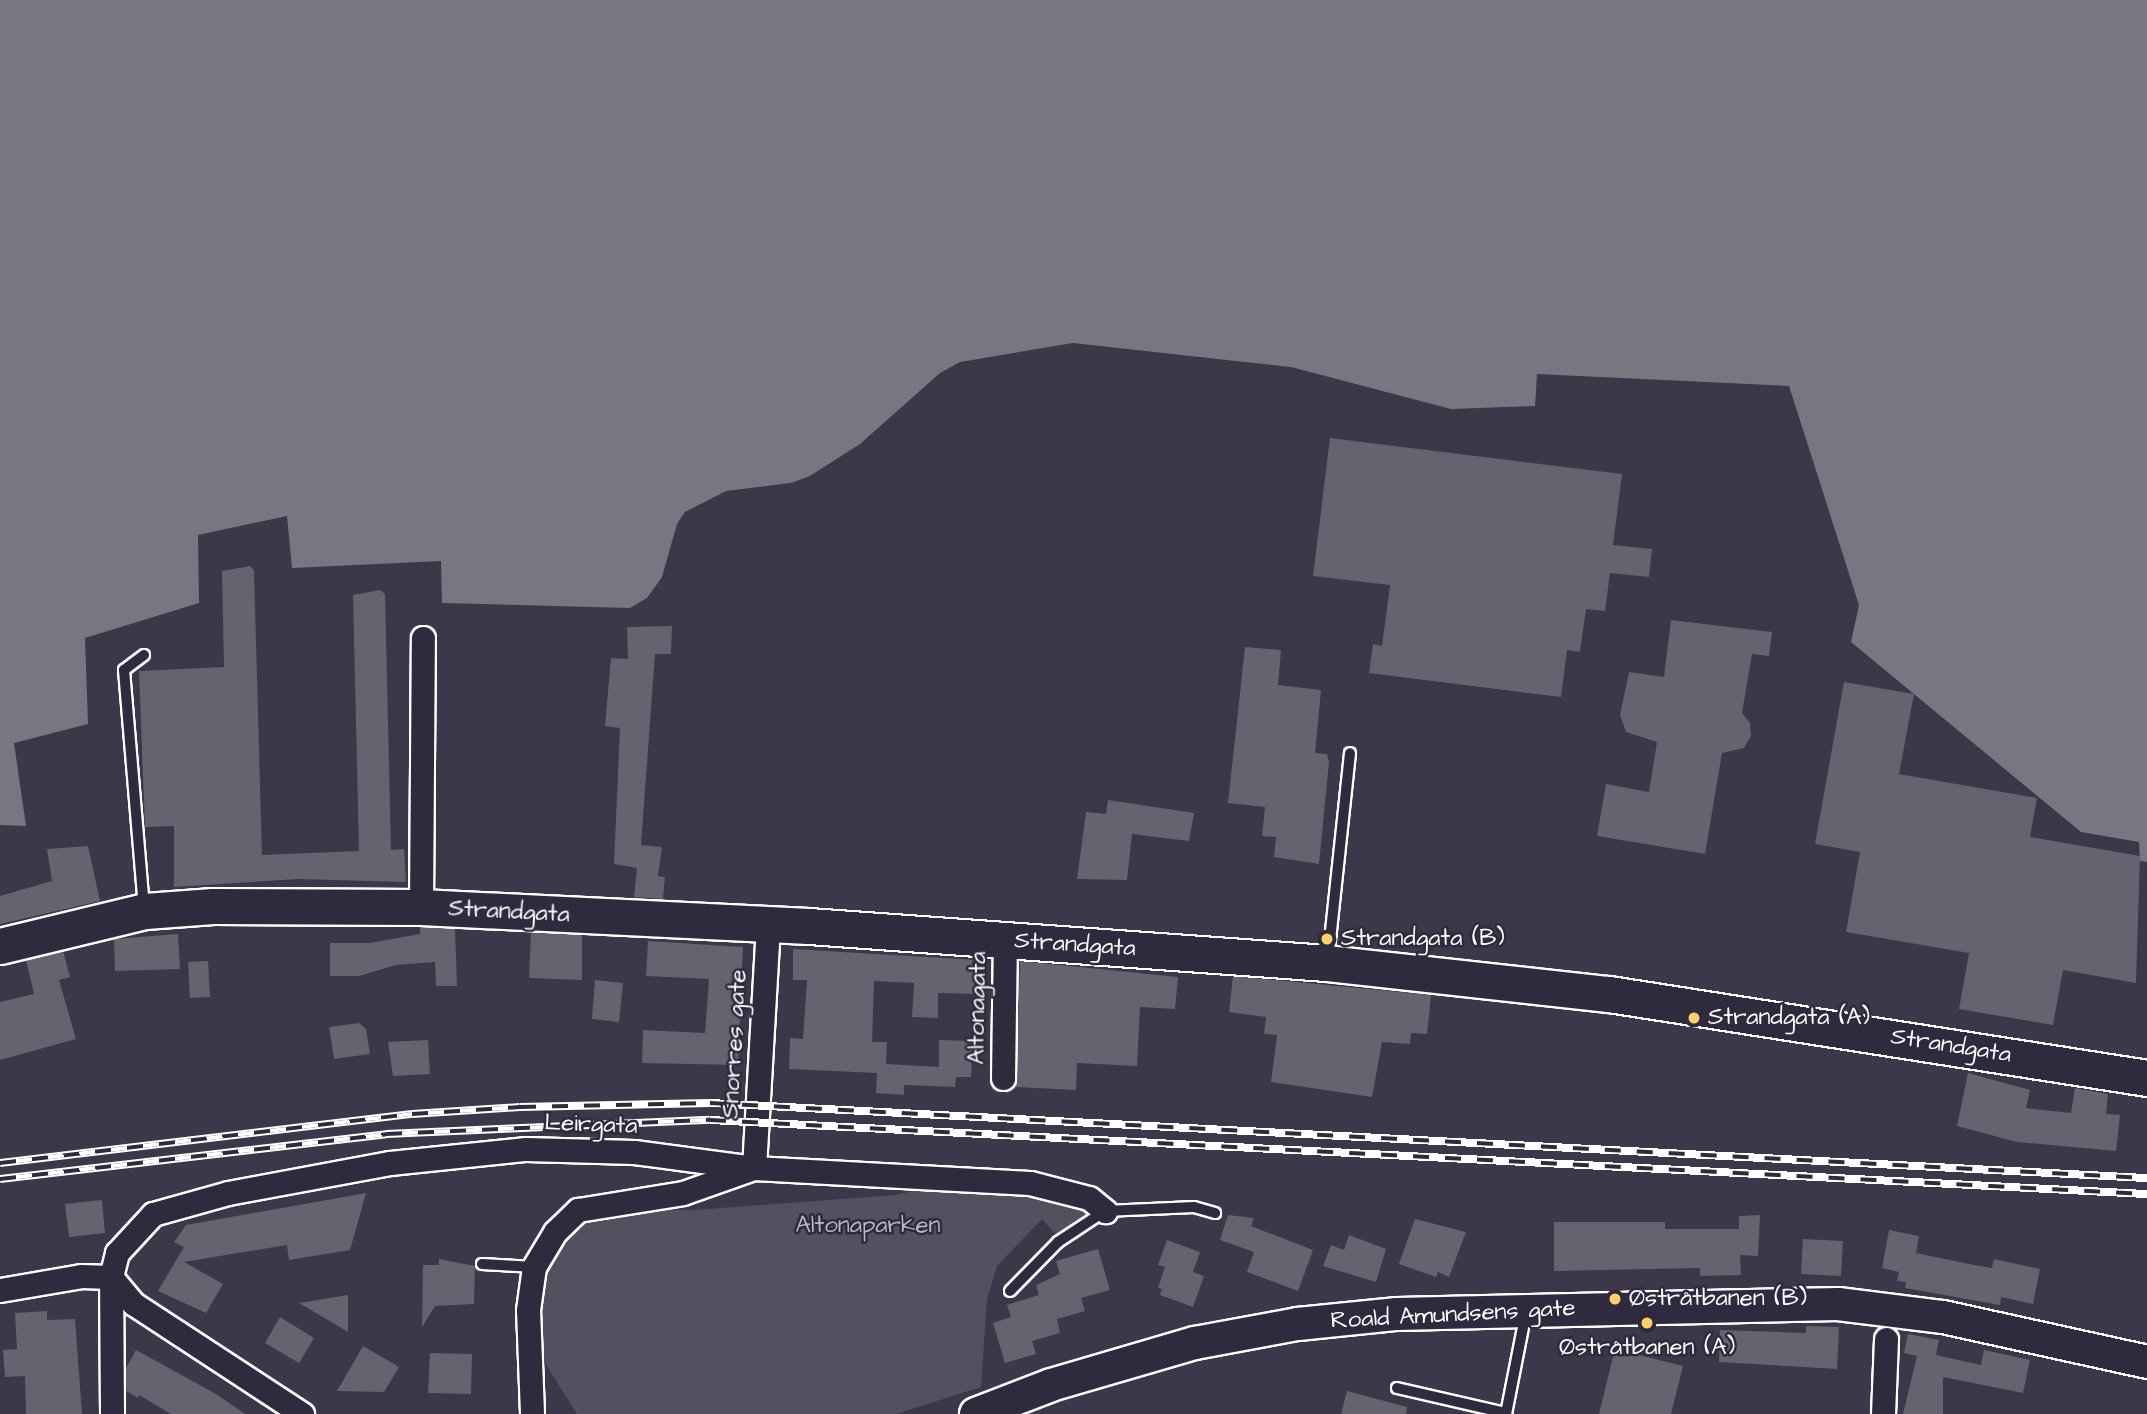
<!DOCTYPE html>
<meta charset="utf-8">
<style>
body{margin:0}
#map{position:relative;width:2147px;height:1414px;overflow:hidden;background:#3c3749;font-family:"Architects Daughter",sans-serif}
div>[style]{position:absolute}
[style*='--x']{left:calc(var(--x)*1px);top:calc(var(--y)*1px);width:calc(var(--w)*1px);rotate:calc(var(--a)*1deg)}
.green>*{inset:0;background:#555060}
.water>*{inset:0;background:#797682}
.building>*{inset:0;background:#666270}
.roads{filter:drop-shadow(2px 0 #fff) drop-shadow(-2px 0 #fff) drop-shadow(0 2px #fff) drop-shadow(0 -2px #fff)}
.lane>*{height:10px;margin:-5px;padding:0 5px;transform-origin:5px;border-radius:5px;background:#2f2a3d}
.street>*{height:23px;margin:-11.5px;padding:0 11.5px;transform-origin:11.5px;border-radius:11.5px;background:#2f2a3d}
.secondary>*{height:32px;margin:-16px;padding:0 16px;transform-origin:16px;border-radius:16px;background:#2f2a3d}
.primary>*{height:35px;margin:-17.5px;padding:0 17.5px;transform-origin:17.5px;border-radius:17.5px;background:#2f2a3d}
.rail>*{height:8px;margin-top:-4px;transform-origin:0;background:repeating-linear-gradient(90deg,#2f2a3d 0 16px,#fff 0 32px);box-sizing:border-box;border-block:2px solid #fff}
.dots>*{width:19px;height:19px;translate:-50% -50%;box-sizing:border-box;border:4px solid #2f2a3d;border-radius:50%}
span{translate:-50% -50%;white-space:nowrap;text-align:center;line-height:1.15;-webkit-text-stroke:5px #2f2a3d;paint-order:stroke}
.street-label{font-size:24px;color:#fff}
.poi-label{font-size:24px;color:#fff}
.left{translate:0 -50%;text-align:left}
.park-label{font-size:24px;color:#bbb9bf}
</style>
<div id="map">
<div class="green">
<i style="clip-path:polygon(954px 1182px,1078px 1202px,1085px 1215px,1057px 1236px,1042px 1219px,997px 1266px,987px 1299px,981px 1387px,896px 1414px,577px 1414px,538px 1352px,536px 1315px,543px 1265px,561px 1236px,593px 1209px,694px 1210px,895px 1195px)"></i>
</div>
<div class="water">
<i style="clip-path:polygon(0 0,2147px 0,2147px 862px,2140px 861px,2139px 842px,2081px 832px,1851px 642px,1859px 605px,1789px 386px,1537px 374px,1535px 406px,1451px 409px,1291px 367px,1073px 343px,960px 362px,940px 373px,860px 444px,810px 476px,791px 483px,726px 491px,685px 512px,677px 524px,662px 577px,647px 598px,630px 608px,442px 603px,441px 561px,292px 568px,287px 516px,198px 535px,199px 603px,85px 638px,88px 724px,14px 743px,26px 826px,0 825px)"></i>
</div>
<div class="building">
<i style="clip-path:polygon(1330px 438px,1622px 474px,1613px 545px,1652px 549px,1649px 577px,1610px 573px,1605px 611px,1586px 609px,1580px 652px,1567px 650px,1561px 697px,1369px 673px,1373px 644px,1382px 646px,1390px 585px,1313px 576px)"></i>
<i style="clip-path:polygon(250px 566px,254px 570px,262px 855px,359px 851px,353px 595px,380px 590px,385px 594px,391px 850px,404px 849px,406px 882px,298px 879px,174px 887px,174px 826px,145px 827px,139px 671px,224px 667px,222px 571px)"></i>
<i style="clip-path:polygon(1671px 620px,1772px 632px,1769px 656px,1752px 654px,1742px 713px,1750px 723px,1751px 736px,1744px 748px,1722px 753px,1705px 854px,1597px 836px,1606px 784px,1649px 792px,1657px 742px,1626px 732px,1620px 715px,1629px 672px,1664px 677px)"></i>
<i style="clip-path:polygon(672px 626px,671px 654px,655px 654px,641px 845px,662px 847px,658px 876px,665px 877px,663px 899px,634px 897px,637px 868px,614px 864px,620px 728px,605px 726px,611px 658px,628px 659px,627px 627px)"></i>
<i style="clip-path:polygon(1245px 647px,1281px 650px,1278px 685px,1321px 690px,1315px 753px,1327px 754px,1329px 762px,1319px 864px,1274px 857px,1276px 837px,1262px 836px,1265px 807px,1228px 803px)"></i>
<i style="clip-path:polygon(1844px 682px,1914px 694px,1899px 774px,2037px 798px,2030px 837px,2140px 856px,2136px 983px,2063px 970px,2053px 1025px,1959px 1009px,1969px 953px,1846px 932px,1860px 852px,1815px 844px)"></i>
<i style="clip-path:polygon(1108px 800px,1194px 813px,1189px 841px,1132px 834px,1127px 880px,1077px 879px,1086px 812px,1106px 814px)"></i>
<i style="clip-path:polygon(88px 846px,100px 901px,0 924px,0 896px,52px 881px,47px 849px)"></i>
<i style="clip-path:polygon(420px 927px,455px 929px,457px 986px,436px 986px,435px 962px,396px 965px,359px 976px,330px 976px,330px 943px,370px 943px,420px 934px)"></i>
<i style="clip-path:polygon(531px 933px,582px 935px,582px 980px,529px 978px)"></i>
<i style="clip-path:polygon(178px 934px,180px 969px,115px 971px,114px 939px)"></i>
<i style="clip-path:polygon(648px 941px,743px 947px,738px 1065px,642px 1063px,643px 1030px,705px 1033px,709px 979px,646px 976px)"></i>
<i style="clip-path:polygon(793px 949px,976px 960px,974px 994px,938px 993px,938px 1018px,912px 1017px,914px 983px,874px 981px,872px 1042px,887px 1042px,886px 1064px,939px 1067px,939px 1040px,973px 1041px,971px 1077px,956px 1077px,955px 1087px,904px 1085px,904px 1095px,876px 1093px,877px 1073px,789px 1069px,790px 1038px,803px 1039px,807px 980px,793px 980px)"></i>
<i style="clip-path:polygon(63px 951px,70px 977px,59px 980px,76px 1039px,0 1060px,0 1002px,34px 994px,26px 960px)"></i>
<i style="clip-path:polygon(208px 961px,210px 997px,190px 998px,188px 962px)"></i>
<i style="clip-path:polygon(1020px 961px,1178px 977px,1175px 1009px,1140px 1007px,1137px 1066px,1077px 1063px,1076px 1090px,1016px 1087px)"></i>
<i style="clip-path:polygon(1233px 976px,1431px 995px,1427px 1034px,1411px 1033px,1410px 1044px,1382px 1042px,1372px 1097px,1271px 1082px,1277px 1035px,1264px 1034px,1266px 1017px,1229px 1012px)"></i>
<i style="clip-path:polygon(595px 980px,623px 983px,619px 1022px,592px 1019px)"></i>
<i style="clip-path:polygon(359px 1023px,366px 1029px,370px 1054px,334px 1059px,329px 1027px)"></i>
<i style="clip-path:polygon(428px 1040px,430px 1074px,393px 1076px,388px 1042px)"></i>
<i style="clip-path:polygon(1968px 1073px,2030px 1090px,2026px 1108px,2071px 1113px,2075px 1088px,2108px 1094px,2106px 1114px,2120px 1115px,2116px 1151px,2017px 1142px,1957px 1126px)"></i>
<i style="clip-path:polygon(366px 1193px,350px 1250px,289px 1260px,287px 1245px,184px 1262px,223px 1284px,206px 1313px,158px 1291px,184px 1247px,174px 1242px,186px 1225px)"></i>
<i style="clip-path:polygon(102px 1200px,105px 1233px,69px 1237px,65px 1204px)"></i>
<i style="clip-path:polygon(1228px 1215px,1254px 1218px,1251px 1226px,1313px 1250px,1298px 1291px,1247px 1272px,1254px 1252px,1220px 1240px)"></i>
<i style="clip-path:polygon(1760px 1215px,1758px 1256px,1740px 1255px,1741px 1275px,1700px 1276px,1700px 1268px,1554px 1271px,1554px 1222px,1665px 1222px,1665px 1229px,1739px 1229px,1739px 1216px)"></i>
<i style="clip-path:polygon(1415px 1219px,1466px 1232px,1449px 1277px,1438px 1272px,1436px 1277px,1399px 1264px)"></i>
<i style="clip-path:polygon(1889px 1230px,1919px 1236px,1916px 1253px,1974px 1265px,1992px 1268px,1994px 1259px,2040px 1269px,2033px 1304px,2001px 1297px,2000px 1305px,1905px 1288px,1906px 1282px,1897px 1281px,1899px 1272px,1882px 1268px)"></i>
<i style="clip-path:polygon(1349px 1235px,1386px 1249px,1376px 1282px,1323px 1266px,1331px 1245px,1344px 1250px)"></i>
<i style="clip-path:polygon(1803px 1239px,1843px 1241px,1841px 1276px,1801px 1274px)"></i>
<i style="clip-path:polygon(1167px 1240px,1200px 1252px,1193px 1272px,1204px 1276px,1193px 1307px,1160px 1295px,1162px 1289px,1158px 1288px,1165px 1267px,1158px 1265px)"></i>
<i style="clip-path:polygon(1098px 1249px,1110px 1290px,1081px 1298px,1085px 1311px,1057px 1319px,1060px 1333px,1032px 1341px,1036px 1354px,1005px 1363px,993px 1323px,1011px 1317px,1007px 1305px,1039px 1295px,1036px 1285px,1060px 1274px,1056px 1261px)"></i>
<i style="clip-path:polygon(439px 1259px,475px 1266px,474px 1304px,435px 1306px,422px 1327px,423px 1265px,439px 1265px)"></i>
<i style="clip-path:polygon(348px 1295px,348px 1332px,299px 1303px)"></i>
<i style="clip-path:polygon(47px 1311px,47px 1320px,75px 1319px,82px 1414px,26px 1414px,25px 1376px,5px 1377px,3px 1350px,17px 1349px,15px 1313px)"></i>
<i style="clip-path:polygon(280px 1317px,314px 1338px,299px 1363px,265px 1343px)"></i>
<i style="clip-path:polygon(1806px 1326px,1839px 1327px,1837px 1369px,1719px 1362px,1720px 1330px,1806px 1333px)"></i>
<i style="clip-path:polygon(1908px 1334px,1939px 1340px,1936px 1355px,1981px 1365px,1984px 1350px,2030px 1360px,2023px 1393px,1943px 1377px,1943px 1414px,1903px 1414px,1917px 1356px,1904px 1353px)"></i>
<i style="clip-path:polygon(363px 1346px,399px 1367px,384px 1392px,337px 1391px)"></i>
<i style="clip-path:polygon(1615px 1349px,1683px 1366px,1671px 1414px,1599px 1414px)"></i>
<i style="clip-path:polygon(136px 1350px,216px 1394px,245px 1414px,171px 1414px,139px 1395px,138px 1398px,126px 1391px,126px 1368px)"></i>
<i style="clip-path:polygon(430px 1353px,472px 1354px,471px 1394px,428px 1393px)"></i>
<i style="clip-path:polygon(1347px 1391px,1407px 1407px,1406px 1414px,1341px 1414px)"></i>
</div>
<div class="roads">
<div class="lane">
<i style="--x:144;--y:655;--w:25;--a:143"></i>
<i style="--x:124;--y:670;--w:239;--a:85.2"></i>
<i style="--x:1328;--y:959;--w:207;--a:-83.9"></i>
<i style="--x:482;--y:1264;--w:52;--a:3.3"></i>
<i style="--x:1010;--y:1291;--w:69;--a:-45.6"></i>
<i style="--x:1058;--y:1242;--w:56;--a:-33.4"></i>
<i style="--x:1105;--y:1211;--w:89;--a:-2.6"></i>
<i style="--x:1194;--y:1207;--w:22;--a:16"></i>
<i style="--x:1397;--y:1388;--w:112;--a:12.9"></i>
<i style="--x:1506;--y:1414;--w:104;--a:-78.9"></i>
</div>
<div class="street">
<i style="--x:421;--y:907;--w:269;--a:-89.6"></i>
<i style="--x:1003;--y:1078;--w:139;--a:-89.2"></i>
<i style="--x:754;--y:1168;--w:244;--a:-86.7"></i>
<i style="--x:111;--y:1277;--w:35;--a:50"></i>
<i style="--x:134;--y:1304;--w:201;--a:33.2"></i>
<i style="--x:0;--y:1290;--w:82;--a:-9.8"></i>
<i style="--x:81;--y:1276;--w:30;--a:2"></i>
<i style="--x:532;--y:1413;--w:103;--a:-92.2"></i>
<i style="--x:528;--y:1310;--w:43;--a:-82.1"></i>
<i style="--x:534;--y:1267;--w:41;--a:-59"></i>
<i style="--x:555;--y:1232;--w:32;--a:-44"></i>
<i style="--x:578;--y:1210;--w:106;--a:-9.2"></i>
<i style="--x:683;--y:1193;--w:69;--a:-19.5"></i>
<i style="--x:112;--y:1414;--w:137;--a:-90.4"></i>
<i style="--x:111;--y:1277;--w:25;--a:-76"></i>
<i style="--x:117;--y:1253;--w:53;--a:-47.3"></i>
<i style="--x:153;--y:1214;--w:78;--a:-15.6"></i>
<i style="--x:228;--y:1193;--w:165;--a:-10.5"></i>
<i style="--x:390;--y:1163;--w:137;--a:-5.9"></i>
<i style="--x:526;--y:1149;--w:108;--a:1.6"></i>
<i style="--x:634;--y:1152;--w:121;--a:7.6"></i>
<i style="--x:754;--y:1168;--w:276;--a:3.1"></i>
<i style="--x:1030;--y:1183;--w:61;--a:14.3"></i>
<i style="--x:1089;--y:1198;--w:21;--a:39"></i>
<i style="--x:1883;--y:1414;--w:75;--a:-87.7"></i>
</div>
<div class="secondary">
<i style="--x:976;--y:1414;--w:80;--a:-21.1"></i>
<i style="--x:1051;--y:1385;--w:150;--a:-16.3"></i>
<i style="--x:1195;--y:1343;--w:105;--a:-10.5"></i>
<i style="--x:1298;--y:1324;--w:100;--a:-5.8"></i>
<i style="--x:1397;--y:1314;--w:441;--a:-1.3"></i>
<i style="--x:1838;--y:1304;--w:106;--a:7.1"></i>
<i style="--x:1943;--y:1317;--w:209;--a:12.4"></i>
</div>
<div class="primary">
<i style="--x:0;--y:946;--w:149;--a:-13.6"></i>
<i style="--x:145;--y:911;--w:68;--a:-4.2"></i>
<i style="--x:213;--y:906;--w:208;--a:0.3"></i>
<i style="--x:421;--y:907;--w:388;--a:2.8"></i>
<i style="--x:809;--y:926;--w:519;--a:4.09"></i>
<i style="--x:1327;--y:963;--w:284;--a:6.3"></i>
<i style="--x:1609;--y:994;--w:545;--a:8.87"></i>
</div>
</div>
<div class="rail">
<i style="--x:0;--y:1163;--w:415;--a:-6.8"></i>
<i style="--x:412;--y:1114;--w:108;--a:-3.7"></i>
<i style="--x:520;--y:1107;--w:190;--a:-1.2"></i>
<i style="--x:710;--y:1103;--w:1439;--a:2.99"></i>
<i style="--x:0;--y:1179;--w:389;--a:-6.6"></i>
<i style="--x:386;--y:1134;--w:324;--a:-2.5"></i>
<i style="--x:710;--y:1120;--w:1439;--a:2.95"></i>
</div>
<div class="dots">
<i style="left:1327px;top:939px;background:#ffd166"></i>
<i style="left:1694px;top:1018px;background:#ffd166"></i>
<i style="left:1615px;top:1299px;background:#ffd166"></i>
<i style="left:1647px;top:1323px;background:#ffd166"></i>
</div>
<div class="street-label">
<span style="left:509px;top:912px;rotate:3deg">Strandgata</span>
<span style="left:1075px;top:945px;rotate:4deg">Strandgata</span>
<span style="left:978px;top:1008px;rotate:-89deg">Altonagata</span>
<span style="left:735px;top:1044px;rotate:-87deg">Snorres gate</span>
<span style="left:1951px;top:1046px;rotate:9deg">Strandgata</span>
<span style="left:591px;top:1125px;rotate:2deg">Leirgata</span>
<span style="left:1453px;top:1315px;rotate:-3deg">Roald Amundsens gate</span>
</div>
<div class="poi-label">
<span class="left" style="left:1341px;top:939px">Strandgata (B)</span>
<span class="left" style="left:1708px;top:1018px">Strandgata (A)</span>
<span class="left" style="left:1629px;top:1299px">Østråtbanen (B)</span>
<span style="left:1647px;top:1348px">Østråtbanen (A)</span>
</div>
<div class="park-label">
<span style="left:868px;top:1226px">Altonaparken</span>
</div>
</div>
